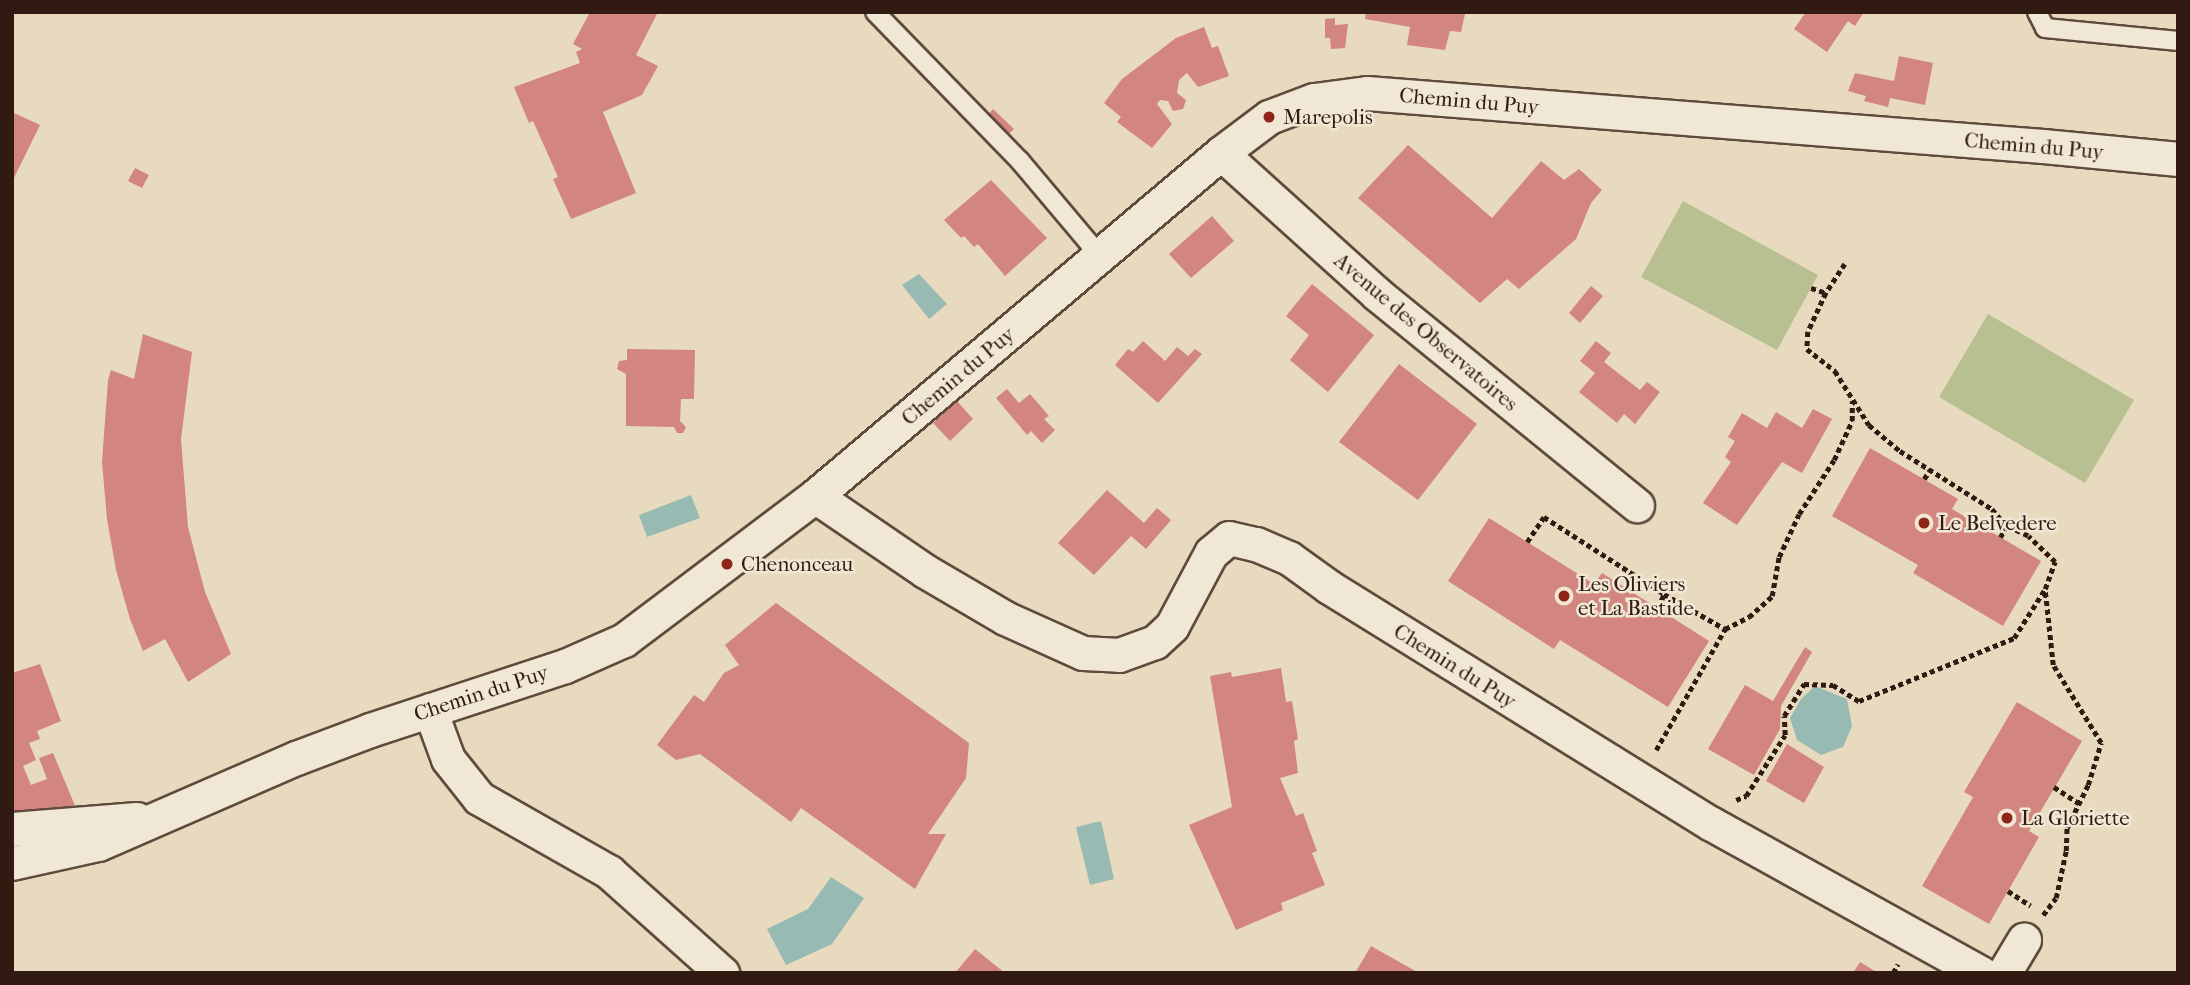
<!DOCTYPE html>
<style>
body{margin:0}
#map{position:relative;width:2190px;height:985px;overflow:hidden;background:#e8dabe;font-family:"IM FELL French Canon",serif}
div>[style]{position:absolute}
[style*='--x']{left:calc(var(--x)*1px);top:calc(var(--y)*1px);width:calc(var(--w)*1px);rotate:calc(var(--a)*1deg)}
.green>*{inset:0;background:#b8bf90}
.water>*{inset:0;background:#97bbb2}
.building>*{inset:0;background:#d3857f}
.path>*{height:4.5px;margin-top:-2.25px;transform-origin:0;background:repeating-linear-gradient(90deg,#311a11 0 5px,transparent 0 8.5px)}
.roads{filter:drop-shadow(2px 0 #5f4a3c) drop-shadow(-2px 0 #5f4a3c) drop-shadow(0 2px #5f4a3c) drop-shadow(0 -2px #5f4a3c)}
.lane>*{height:18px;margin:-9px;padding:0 9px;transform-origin:9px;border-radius:9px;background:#f0e7d5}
.street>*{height:33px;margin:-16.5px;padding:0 16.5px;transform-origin:16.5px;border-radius:16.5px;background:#f0e7d5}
.dots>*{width:19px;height:19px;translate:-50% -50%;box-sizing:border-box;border:4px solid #f0e7d5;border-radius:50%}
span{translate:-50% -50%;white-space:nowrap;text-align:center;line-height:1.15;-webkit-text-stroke:5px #f0e7d5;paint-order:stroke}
.street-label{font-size:21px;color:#311a11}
.poi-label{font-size:21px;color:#311a11}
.left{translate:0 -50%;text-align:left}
.frame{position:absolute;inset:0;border:14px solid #311a11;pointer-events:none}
</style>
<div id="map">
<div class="green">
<i style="clip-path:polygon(1683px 201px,1818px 275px,1777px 350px,1641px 277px)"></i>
<i style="clip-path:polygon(1988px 314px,2134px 400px,2085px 483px,1939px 397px)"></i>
</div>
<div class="water">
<i style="clip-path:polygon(919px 274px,947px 304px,929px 319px,902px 285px)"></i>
<i style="clip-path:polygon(691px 495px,700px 518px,647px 537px,639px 515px)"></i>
<i style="clip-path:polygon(1815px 686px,1847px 699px,1852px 726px,1843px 747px,1821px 755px,1797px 740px,1790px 718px,1801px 699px)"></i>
<i style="clip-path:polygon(1101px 821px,1114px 879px,1090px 885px,1076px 827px)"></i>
<i style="clip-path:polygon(831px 877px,864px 898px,832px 944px,786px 965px,767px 929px,808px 909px)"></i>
</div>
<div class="building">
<i style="clip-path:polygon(590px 12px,658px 12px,636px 55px,658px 66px,642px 95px,603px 112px,636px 193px,571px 219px,553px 179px,558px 177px,533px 121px,529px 123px,514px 87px,580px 63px,576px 52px,582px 49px,573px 44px)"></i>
<i style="clip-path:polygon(1366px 12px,1453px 12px,1465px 14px,1461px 32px,1450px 31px,1445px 50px,1407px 45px,1410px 27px,1365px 19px)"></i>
<i style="clip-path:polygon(1806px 12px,1864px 12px,1855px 26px,1848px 21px,1827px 52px,1794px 29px)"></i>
<i style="clip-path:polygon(1335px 18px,1335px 25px,1348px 24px,1345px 48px,1331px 49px,1330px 38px,1325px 38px,1325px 19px)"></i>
<i style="clip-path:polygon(1204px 27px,1212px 48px,1218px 46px,1229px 76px,1198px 87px,1187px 73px,1179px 80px,1177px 93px,1186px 100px,1183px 109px,1173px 111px,1168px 101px,1160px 100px,1157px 104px,1172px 124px,1152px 148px,1117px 122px,1121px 117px,1104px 103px,1122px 79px,1176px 38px)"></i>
<i style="clip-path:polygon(1899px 56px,1933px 63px,1925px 105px,1890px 98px,1888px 107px,1864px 101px,1866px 96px,1848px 91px,1855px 73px,1894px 81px)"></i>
<i style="clip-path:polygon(993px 109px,1014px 129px,1009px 134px,988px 115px)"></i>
<i style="clip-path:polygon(12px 112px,40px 125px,12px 182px)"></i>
<i style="clip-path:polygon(1408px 145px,1492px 218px,1541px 161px,1564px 180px,1579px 169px,1602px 190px,1591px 203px,1576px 239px,1519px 289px,1507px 279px,1480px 303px,1358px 198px)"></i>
<i style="clip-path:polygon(135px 168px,149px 175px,142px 188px,128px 181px)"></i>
<i style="clip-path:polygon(991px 180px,1047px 238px,1005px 276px,978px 244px,974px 247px,964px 236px,961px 238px,944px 220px)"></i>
<i style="clip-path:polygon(1212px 216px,1234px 241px,1191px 278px,1169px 254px)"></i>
<i style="clip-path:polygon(1312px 284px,1374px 335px,1328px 392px,1290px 360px,1309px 335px,1286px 316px)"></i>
<i style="clip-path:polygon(1591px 286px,1603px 296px,1580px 323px,1569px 313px)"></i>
<i style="clip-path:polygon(143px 334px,192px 352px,181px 439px,188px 527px,205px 592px,231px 654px,188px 682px,165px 639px,143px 651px,130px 619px,116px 570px,107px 519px,102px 462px,108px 380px,111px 370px,134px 379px)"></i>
<i style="clip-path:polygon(1143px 341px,1165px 361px,1177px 347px,1188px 356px,1195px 349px,1202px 354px,1158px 403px,1115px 365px,1128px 349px,1133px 352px)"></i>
<i style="clip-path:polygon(1596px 341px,1611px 353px,1604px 362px,1640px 390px,1647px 382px,1660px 392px,1635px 424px,1624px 414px,1617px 423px,1579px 392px,1595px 373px,1580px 361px)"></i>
<i style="clip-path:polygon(627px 349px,695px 350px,694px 399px,681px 399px,680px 421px,686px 427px,683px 433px,677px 433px,674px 427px,626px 426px,626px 374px,617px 369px,619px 361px,627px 360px)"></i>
<i style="clip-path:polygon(1399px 364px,1477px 424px,1418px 500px,1339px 442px)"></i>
<i style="clip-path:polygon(1007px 389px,1019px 403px,1030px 394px,1049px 416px,1044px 419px,1055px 430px,1042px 443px,1031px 431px,1027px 435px,996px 398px)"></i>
<i style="clip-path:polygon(957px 401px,973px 419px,950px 441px,933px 423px)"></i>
<i style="clip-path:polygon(1813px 409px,1832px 419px,1802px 473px,1782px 462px,1737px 525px,1703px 503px,1731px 462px,1725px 457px,1735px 441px,1728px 437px,1742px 413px,1767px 428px,1776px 412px,1802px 428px)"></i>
<i style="clip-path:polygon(1870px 448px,1958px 499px,1952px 509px,2041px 561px,2003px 626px,1913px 573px,1918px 565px,1832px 516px)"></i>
<i style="clip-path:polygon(1107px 490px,1144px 523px,1157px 508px,1171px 520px,1146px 549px,1131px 536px,1094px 575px,1058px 543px)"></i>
<i style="clip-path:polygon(1489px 518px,1594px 584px,1602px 573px,1709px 641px,1668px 707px,1560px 640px,1554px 649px,1448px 581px)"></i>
<i style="clip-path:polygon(776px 603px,969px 743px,966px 778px,928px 834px,946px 834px,915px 889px,801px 808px,791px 822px,700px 754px,676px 760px,657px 745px,694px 695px,704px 702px,724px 673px,739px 665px,725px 645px)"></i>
<i style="clip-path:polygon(1805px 647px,1812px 652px,1781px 706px,1780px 729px,1754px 775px,1708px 749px,1745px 685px,1773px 701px)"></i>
<i style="clip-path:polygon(40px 664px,61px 721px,37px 731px,40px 739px,29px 743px,36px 760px,23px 766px,31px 785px,47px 779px,39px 758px,53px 753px,76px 808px,12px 814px,12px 673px)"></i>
<i style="clip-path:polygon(1281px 668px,1286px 702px,1292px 701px,1298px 739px,1294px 741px,1298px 773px,1280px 778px,1296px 816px,1303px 813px,1317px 851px,1312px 853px,1325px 885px,1281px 903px,1283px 910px,1236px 930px,1189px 825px,1232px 807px,1210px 676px,1231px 672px,1232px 677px)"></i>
<i style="clip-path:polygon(2017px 702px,2082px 741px,2029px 831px,2039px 837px,1989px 924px,1922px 886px,1973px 797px,1964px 792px)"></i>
<i style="clip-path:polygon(1787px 744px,1824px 767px,1804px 803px,1766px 781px)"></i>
<i style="clip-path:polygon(1371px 946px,1419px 973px,1355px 973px)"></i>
<i style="clip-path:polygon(975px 949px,1005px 973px,955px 973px)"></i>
<i style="clip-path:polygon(1860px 962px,1878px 973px,1853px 973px)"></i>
</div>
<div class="path">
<i style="--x:1845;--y:264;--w:35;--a:123"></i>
<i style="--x:1826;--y:293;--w:43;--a:114.8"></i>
<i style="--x:1808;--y:332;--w:17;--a:93"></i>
<i style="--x:1807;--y:349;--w:36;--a:38"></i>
<i style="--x:1835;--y:371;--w:64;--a:57.8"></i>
<i style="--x:1869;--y:425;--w:40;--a:40"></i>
<i style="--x:1900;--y:451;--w:109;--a:32.2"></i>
<i style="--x:1992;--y:509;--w:23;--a:49"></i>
<i style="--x:2007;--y:526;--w:13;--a:119"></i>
<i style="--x:1811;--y:288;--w:16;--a:18"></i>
<i style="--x:1924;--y:479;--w:11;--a:-56"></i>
<i style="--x:1527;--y:542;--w:30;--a:-56"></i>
<i style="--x:1544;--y:517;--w:143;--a:32.7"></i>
<i style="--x:1658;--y:608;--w:15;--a:-67"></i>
<i style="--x:1664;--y:594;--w:70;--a:29.8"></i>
<i style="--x:1656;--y:750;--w:139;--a:-60.3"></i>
<i style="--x:1725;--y:629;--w:27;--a:-27"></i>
<i style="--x:1749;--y:617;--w:31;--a:-42"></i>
<i style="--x:1772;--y:596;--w:40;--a:-80"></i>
<i style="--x:1779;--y:557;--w:47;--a:-65.1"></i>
<i style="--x:1799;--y:514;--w:64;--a:-57.1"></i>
<i style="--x:1834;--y:460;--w:43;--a:-65.2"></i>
<i style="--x:1852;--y:421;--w:20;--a:-90"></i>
<i style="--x:2054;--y:787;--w:30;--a:33"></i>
<i style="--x:1736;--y:800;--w:11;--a:-22"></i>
<i style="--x:1746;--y:796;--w:72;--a:-57.4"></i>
<i style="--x:1785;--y:735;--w:19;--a:-93"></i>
<i style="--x:1784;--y:716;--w:38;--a:-58"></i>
<i style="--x:1804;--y:684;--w:29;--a:2"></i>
<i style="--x:1833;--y:685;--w:31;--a:32"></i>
<i style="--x:1859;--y:701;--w:167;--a:-22.1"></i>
<i style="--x:2014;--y:638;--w:58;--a:-57.7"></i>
<i style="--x:2045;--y:589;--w:29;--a:-70"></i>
<i style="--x:2055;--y:562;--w:37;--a:-136"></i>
<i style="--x:2028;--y:536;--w:23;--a:-155"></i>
<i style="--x:2008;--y:891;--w:27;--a:33"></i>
<i style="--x:2043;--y:915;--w:21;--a:-53"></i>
<i style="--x:2056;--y:898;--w:48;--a:-78"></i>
<i style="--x:2066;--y:851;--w:23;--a:-88"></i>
<i style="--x:2067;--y:828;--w:48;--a:-64"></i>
<i style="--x:2088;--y:785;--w:44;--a:-72.8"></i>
<i style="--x:2101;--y:743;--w:92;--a:-121.6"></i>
<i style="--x:2053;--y:665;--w:75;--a:-96.1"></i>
<i style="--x:1893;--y:973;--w:10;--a:-61"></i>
</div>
<div class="roads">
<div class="lane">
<i style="--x:875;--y:12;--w:208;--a:45.8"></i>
<i style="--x:1020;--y:161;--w:124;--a:49.9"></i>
<i style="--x:2037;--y:12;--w:18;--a:63"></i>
<i style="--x:2045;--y:28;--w:134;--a:5.6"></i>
</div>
<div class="street">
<i style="--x:1221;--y:153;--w:210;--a:42.1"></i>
<i style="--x:1377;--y:294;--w:335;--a:39.1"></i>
<i style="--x:815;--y:496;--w:133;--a:34.3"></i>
<i style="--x:925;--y:571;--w:93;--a:30.4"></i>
<i style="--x:1005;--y:618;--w:85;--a:24.2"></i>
<i style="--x:1083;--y:653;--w:36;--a:3"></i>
<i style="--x:1119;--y:655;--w:38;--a:-20"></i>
<i style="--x:1155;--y:642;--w:23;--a:-43"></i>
<i style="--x:1172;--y:626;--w:83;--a:-61.9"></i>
<i style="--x:1211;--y:553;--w:23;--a:-40"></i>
<i style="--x:1229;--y:538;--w:28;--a:13"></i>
<i style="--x:1256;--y:544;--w:36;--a:23"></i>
<i style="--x:1289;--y:558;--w:49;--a:35.9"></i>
<i style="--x:1329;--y:587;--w:448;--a:31.8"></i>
<i style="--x:1710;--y:823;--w:310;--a:29"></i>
<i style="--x:430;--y:710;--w:52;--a:69.8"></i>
<i style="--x:448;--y:759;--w:50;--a:51.5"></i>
<i style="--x:479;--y:798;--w:150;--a:29.6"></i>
<i style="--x:609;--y:872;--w:152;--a:41.8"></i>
<i style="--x:12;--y:829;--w:125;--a:-4.6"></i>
<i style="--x:12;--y:863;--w:88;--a:-12.5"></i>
<i style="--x:98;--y:844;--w:216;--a:-23.5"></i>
<i style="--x:296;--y:758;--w:79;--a:-20.7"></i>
<i style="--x:370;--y:730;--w:205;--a:-18.2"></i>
<i style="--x:565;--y:666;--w:64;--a:-23.8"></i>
<i style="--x:624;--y:640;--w:239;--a:-37"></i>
<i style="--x:815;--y:496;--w:531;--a:-40.19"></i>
<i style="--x:1221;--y:153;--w:60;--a:-36.9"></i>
<i style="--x:1269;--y:117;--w:48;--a:-20.7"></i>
<i style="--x:1314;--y:100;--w:53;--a:-7.5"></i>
<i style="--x:1367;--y:93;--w:678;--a:4.48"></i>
<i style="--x:2043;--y:146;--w:136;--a:5.5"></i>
<i style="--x:2004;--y:973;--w:39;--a:-59"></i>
</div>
</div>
<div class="dots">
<i style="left:1269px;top:117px;background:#8f2418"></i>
<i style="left:1924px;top:523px;background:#8f2418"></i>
<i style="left:727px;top:564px;background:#8f2418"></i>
<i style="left:1564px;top:596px;background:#8f2418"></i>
<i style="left:2007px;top:818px;background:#8f2418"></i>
</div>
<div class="street-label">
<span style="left:1469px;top:101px;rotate:5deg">Chemin du Puy</span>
<span style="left:2034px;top:146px;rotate:5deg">Chemin du Puy</span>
<span style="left:1426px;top:332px;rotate:40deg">Avenue des Observatoires</span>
<span style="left:958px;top:376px;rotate:-40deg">Chemin du Puy</span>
<span style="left:1455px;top:666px;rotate:32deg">Chemin du Puy</span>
<span style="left:481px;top:693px;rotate:-18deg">Chemin du Puy</span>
</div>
<div class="poi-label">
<span class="left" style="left:1283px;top:117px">Marepolis</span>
<span class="left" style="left:1938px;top:523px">Le Belvedere</span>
<span class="left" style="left:741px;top:564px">Chenonceau</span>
<span class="left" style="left:1578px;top:596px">Les Oliviers<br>et La Bastide</span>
<span class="left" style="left:2021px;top:818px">La Gloriette</span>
</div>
<div class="frame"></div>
</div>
